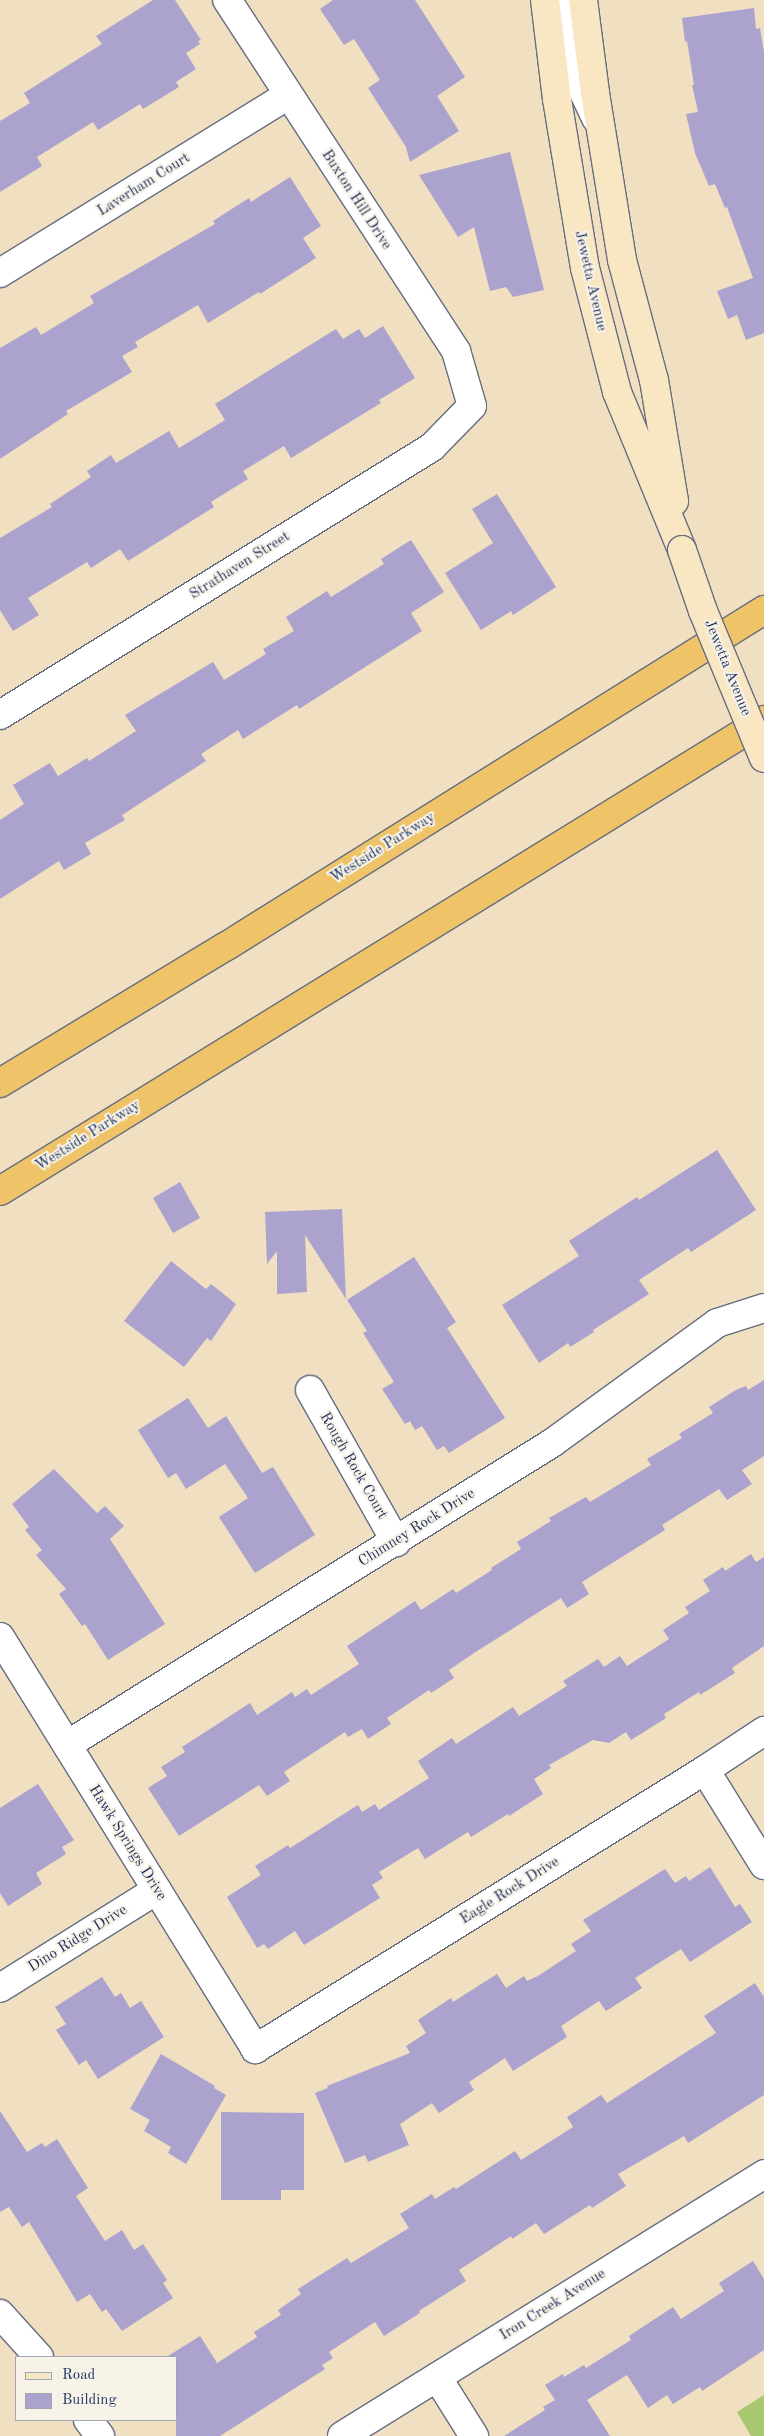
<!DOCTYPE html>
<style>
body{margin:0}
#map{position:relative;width:764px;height:2436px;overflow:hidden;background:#f0dfc0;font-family:"Old Standard TT",serif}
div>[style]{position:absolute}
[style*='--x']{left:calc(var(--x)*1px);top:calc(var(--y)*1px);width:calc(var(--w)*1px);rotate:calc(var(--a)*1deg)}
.green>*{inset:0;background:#a9c76f}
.building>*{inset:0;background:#aba2ce}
.roads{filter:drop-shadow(1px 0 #666d80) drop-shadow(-1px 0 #666d80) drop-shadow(0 1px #666d80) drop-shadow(0 -1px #666d80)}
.street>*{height:28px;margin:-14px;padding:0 14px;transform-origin:14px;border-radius:14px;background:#fff}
.secondary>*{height:28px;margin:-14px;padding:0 14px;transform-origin:14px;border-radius:14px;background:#f9e7c3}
.highway>*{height:28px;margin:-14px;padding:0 14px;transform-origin:14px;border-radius:14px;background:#efc469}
.bridges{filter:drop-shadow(1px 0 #666d80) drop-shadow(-1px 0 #666d80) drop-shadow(0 1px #666d80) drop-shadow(0 -1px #666d80)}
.secondary-bridge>*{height:28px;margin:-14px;padding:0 14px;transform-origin:14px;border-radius:14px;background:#f9e7c3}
span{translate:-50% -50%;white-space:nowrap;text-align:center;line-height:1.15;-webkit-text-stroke:4px #f7f3e8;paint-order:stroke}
.street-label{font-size:15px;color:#1b2f5e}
.legend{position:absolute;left:15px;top:2356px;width:162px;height:65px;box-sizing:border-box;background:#f7f3e8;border:1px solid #9fa5b1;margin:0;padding:6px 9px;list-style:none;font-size:15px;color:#1b2f5e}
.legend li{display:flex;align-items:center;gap:10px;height:25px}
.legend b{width:25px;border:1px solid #9fa5b1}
</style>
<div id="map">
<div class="green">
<i style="clip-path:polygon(764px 2395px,764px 2436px,751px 2436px,737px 2412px)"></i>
</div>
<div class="building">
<i style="clip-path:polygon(153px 0,175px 0,201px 40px,198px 41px,200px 44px,186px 53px,196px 69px,176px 82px,179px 87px,143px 109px,140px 104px,98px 130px,93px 122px,37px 157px,42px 166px,0 192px,0 121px,30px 103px,24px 93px,102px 44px,96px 36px)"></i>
<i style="clip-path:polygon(333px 0,415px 0,465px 77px,437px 96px,459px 131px,410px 162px,406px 147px,368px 88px,380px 80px,354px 39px,344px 45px,320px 9px)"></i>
<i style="clip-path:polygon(754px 8px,756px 29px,760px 28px,764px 52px,764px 333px,746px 340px,737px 315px,728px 319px,717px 291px,753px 278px,727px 207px,725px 208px,715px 184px,709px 186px,695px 153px,686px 114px,698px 112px,692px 85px,694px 85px,687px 41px,685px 42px,682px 18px)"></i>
<i style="clip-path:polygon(510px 152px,544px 290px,513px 297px,506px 287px,490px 291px,474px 227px,458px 237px,419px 175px)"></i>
<i style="clip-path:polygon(290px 177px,321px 226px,303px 238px,316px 258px,260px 294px,259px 292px,208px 323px,198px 305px,135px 342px,138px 347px,122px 356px,132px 372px,66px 411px,68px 414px,0 459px,0 348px,36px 327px,41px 335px,94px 303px,90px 296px,215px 224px,213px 221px,249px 198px,251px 202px)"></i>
<i style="clip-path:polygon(383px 326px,415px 378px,379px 400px,381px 403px,291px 458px,284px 446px,243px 471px,248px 479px,211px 502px,214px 507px,128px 561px,120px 549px,91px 568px,87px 562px,28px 598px,39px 615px,13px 631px,0 610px,0 538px,52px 507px,50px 504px,91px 477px,87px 471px,111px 455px,116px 463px,169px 431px,179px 448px,225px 420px,215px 404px,336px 329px,343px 339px,359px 329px,365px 338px)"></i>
<i style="clip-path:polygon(497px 494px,556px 587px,513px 615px,511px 611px,481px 630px,445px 573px,493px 543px,472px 509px)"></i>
<i style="clip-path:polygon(411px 540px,444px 592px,411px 613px,422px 631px,299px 709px,297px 705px,243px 739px,238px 730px,201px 754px,206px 761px,122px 815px,125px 820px,85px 843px,91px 854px,64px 870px,59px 861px,0 899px,0 820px,24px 804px,13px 785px,50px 763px,58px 776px,87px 758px,89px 761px,136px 731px,125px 715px,213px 662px,224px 680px,266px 654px,263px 649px,294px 631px,286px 617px,327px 591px,331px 597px,384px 564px,381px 559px)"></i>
<i style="clip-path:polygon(717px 1150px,756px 1210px,691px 1252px,688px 1248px,639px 1280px,649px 1294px,593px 1330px,594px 1332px,570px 1347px,568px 1343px,539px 1363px,502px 1305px,579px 1256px,569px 1241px,637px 1197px,639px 1200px)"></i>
<i style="clip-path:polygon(180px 1182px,200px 1218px,173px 1233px,153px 1198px)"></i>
<i style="clip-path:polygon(342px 1209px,346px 1299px,305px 1235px,307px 1292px,277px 1294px,277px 1251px,267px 1264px,265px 1212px)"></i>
<i style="clip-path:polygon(414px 1257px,456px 1322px,447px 1328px,505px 1418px,449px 1453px,444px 1446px,437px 1450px,422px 1426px,415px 1430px,410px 1421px,405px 1424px,382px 1389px,394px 1382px,363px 1333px,367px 1331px,347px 1300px)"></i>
<i style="clip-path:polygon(171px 1261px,206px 1289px,211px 1284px,236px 1304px,211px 1341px,207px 1338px,184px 1367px,124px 1321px)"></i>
<i style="clip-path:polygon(764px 1380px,764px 1456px,742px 1470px,752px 1484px,727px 1500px,719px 1489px,662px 1525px,665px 1530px,582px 1582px,589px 1594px,567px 1608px,561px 1598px,474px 1653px,449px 1670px,454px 1678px,431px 1693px,429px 1690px,387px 1718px,391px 1724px,368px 1739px,362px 1729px,348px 1737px,345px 1732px,284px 1772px,290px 1781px,267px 1796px,259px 1785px,179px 1836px,148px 1788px,167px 1776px,161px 1767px,185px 1752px,182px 1747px,250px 1703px,257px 1715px,292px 1692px,295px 1697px,307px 1689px,311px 1695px,359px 1664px,347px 1646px,415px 1601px,421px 1610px,453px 1589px,456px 1593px,492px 1570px,491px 1568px,521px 1549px,517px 1542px,551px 1521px,549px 1518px,586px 1497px,590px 1502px,651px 1465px,647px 1459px,682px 1438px,679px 1434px,713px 1413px,709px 1407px,736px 1390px,746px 1386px,748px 1390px)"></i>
<i style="clip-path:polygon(188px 1398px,208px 1428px,226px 1416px,262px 1473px,273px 1467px,315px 1535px,255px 1573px,219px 1517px,248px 1498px,225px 1464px,186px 1489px,176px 1473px,168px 1478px,138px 1430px)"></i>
<i style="clip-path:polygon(54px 1469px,97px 1513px,105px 1506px,124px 1526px,110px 1539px,165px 1624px,108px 1660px,85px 1624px,82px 1626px,59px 1594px,66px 1589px,36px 1555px,42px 1550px,25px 1530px,29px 1527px,12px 1504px)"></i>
<i style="clip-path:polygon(751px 1554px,756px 1562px,764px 1557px,764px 1646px,732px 1668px,735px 1673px,700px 1695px,699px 1692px,664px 1714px,666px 1718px,631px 1740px,626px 1732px,609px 1743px,593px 1740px,549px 1765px,551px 1768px,534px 1779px,543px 1794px,509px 1816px,508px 1814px,471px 1837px,468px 1832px,425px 1859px,418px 1848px,379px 1872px,383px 1878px,372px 1885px,380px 1898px,304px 1945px,295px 1931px,268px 1949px,264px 1944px,257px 1948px,227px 1897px,261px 1875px,255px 1866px,288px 1845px,290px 1848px,358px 1805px,362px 1812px,375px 1804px,379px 1810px,429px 1778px,418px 1761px,452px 1738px,456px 1744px,513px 1707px,519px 1716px,567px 1686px,563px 1681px,598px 1659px,604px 1667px,620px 1656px,627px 1666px,669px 1639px,663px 1630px,689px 1613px,685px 1607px,710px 1591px,703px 1580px,723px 1567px,725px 1571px)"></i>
<i style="clip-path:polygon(38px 1784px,74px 1840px,62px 1847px,66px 1854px,36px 1873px,42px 1884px,8px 1906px,0 1893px,0 1808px)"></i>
<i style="clip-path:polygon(710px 1867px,735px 1907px,740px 1904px,752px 1922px,690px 1962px,681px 1949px,635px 1978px,642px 1988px,606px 2011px,599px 2001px,561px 2026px,567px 2037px,513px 2071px,505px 2058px,469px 2082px,474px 2090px,439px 2113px,432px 2103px,400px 2124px,409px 2145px,368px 2162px,365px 2155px,345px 2163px,315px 2093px,328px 2088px,327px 2086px,410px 2053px,406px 2046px,426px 2033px,418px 2020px,451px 1998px,453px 2002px,497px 1974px,506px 1988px,524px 1976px,527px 1981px,538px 1976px,576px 1951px,571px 1944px,591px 1931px,583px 1920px,665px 1869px,675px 1883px,686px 1876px,689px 1881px)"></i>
<i style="clip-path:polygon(102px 1977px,115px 1997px,121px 1993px,130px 2008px,141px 2001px,164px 2037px,98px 2079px,86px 2060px,79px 2065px,56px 2030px,66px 2024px,55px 2007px)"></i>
<i style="clip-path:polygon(755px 1983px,764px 1997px,764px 2095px,688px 2143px,684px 2136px,618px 2174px,626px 2186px,592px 2208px,590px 2205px,544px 2234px,536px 2223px,512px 2239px,511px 2236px,459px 2270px,466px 2281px,419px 2311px,420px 2313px,384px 2336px,375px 2322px,329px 2352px,333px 2358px,322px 2365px,325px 2369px,220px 2436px,176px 2436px,176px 2357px,168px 2356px,200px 2336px,217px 2363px,257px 2337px,254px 2332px,281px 2315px,278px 2310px,301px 2294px,298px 2289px,347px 2258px,351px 2263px,409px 2228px,400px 2214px,432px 2194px,435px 2199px,454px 2187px,456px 2189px,515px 2151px,521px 2160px,573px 2127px,567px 2117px,601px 2095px,607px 2103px,716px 2033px,704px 2016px)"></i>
<i style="clip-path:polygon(161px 2054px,215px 2086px,214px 2088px,226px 2095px,186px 2164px,168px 2153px,171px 2147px,144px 2131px,150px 2120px,130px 2109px)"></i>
<i style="clip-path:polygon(0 2111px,27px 2152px,42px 2143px,45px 2147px,57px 2139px,88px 2188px,76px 2196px,105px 2241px,122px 2230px,134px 2250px,143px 2244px,167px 2280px,163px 2283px,173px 2298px,122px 2331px,106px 2309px,102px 2312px,90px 2294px,77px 2302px,29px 2222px,22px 2227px,9px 2207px,0 2212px)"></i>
<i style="clip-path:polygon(221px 2112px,304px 2113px,304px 2190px,281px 2190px,281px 2200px,221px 2200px)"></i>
<i style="clip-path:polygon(753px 2261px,764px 2279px,764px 2350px,702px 2391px,700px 2387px,673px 2404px,667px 2395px,648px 2408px,627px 2375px,587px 2400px,610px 2436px,504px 2436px,545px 2410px,543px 2407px,555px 2400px,545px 2385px,563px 2374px,564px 2377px,584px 2365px,586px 2368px,631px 2340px,629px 2336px,673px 2307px,681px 2319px,724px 2291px,719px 2283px)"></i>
</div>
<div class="roads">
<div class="street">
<i style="--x:568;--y:0;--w:76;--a:84"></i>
<i style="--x:576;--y:76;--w:47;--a:64.5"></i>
<i style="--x:0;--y:273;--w:337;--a:-31.7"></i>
<i style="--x:0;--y:715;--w:508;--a:-31.81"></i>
<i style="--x:432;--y:447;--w:57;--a:-45.7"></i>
<i style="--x:472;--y:406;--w:57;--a:-106.2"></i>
<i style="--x:456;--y:351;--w:419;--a:-123.1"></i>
<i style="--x:310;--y:1390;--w:175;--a:60.5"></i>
<i style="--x:0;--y:1637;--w:485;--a:58.2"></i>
<i style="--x:255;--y:2049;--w:529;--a:-31.8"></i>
<i style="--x:705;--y:1770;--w:71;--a:-33.5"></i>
<i style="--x:67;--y:1745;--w:571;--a:-31.91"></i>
<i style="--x:552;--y:1443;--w:204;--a:-36"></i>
<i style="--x:717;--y:1323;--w:49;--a:-17.7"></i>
<i style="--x:705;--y:1770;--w:112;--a:58.2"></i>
<i style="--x:0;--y:1988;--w:185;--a:-32"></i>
<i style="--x:0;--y:2314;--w:58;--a:47.8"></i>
<i style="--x:437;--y:2377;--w:70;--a:57.9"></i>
<i style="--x:88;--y:2420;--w:20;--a:53"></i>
<i style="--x:342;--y:2436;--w:497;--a:-31.8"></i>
</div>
<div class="secondary">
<i style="--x:545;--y:0;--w:100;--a:83.1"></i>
<i style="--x:557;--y:99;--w:171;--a:80.6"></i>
<i style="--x:585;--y:268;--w:128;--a:75.5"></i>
<i style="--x:617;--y:392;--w:171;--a:67.6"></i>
<i style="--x:583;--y:0;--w:94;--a:82.6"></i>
<i style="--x:595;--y:93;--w:169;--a:80.8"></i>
<i style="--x:622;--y:260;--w:124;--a:75.1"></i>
<i style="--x:654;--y:380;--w:123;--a:80.6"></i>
</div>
<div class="highway">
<i style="--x:0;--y:1083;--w:263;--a:-31.2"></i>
<i style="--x:225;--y:947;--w:636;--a:-32.01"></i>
<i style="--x:0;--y:1191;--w:898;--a:-31.65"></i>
</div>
</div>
<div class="bridges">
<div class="secondary-bridge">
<i style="--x:682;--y:550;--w:65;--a:71"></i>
<i style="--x:703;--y:611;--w:159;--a:67.5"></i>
</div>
</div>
<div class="street-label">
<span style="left:144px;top:185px;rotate:-32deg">Laverham Court</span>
<span style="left:356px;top:200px;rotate:57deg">Buxton Hill Drive</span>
<span style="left:590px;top:281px;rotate:77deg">Jewetta Avenue</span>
<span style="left:240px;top:566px;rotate:-32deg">Strathaven Street</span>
<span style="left:727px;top:668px;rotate:68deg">Jewetta Avenue</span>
<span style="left:383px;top:848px;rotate:-32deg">Westside Parkway</span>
<span style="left:88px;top:1136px;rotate:-32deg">Westside Parkway</span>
<span style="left:353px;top:1466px;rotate:60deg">Rough Rock Court</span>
<span style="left:417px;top:1528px;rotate:-32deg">Chimney Rock Drive</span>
<span style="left:127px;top:1843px;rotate:58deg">Hawk Springs Drive</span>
<span style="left:510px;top:1891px;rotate:-32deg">Eagle Rock Drive</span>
<span style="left:78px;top:1939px;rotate:-32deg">Dino Ridge Drive</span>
<span style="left:553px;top:2305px;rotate:-32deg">Iron Creek Avenue</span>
</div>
<ul class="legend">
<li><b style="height:6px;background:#f9e7c3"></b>Road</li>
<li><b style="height:14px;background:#aba2ce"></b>Building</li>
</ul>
</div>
